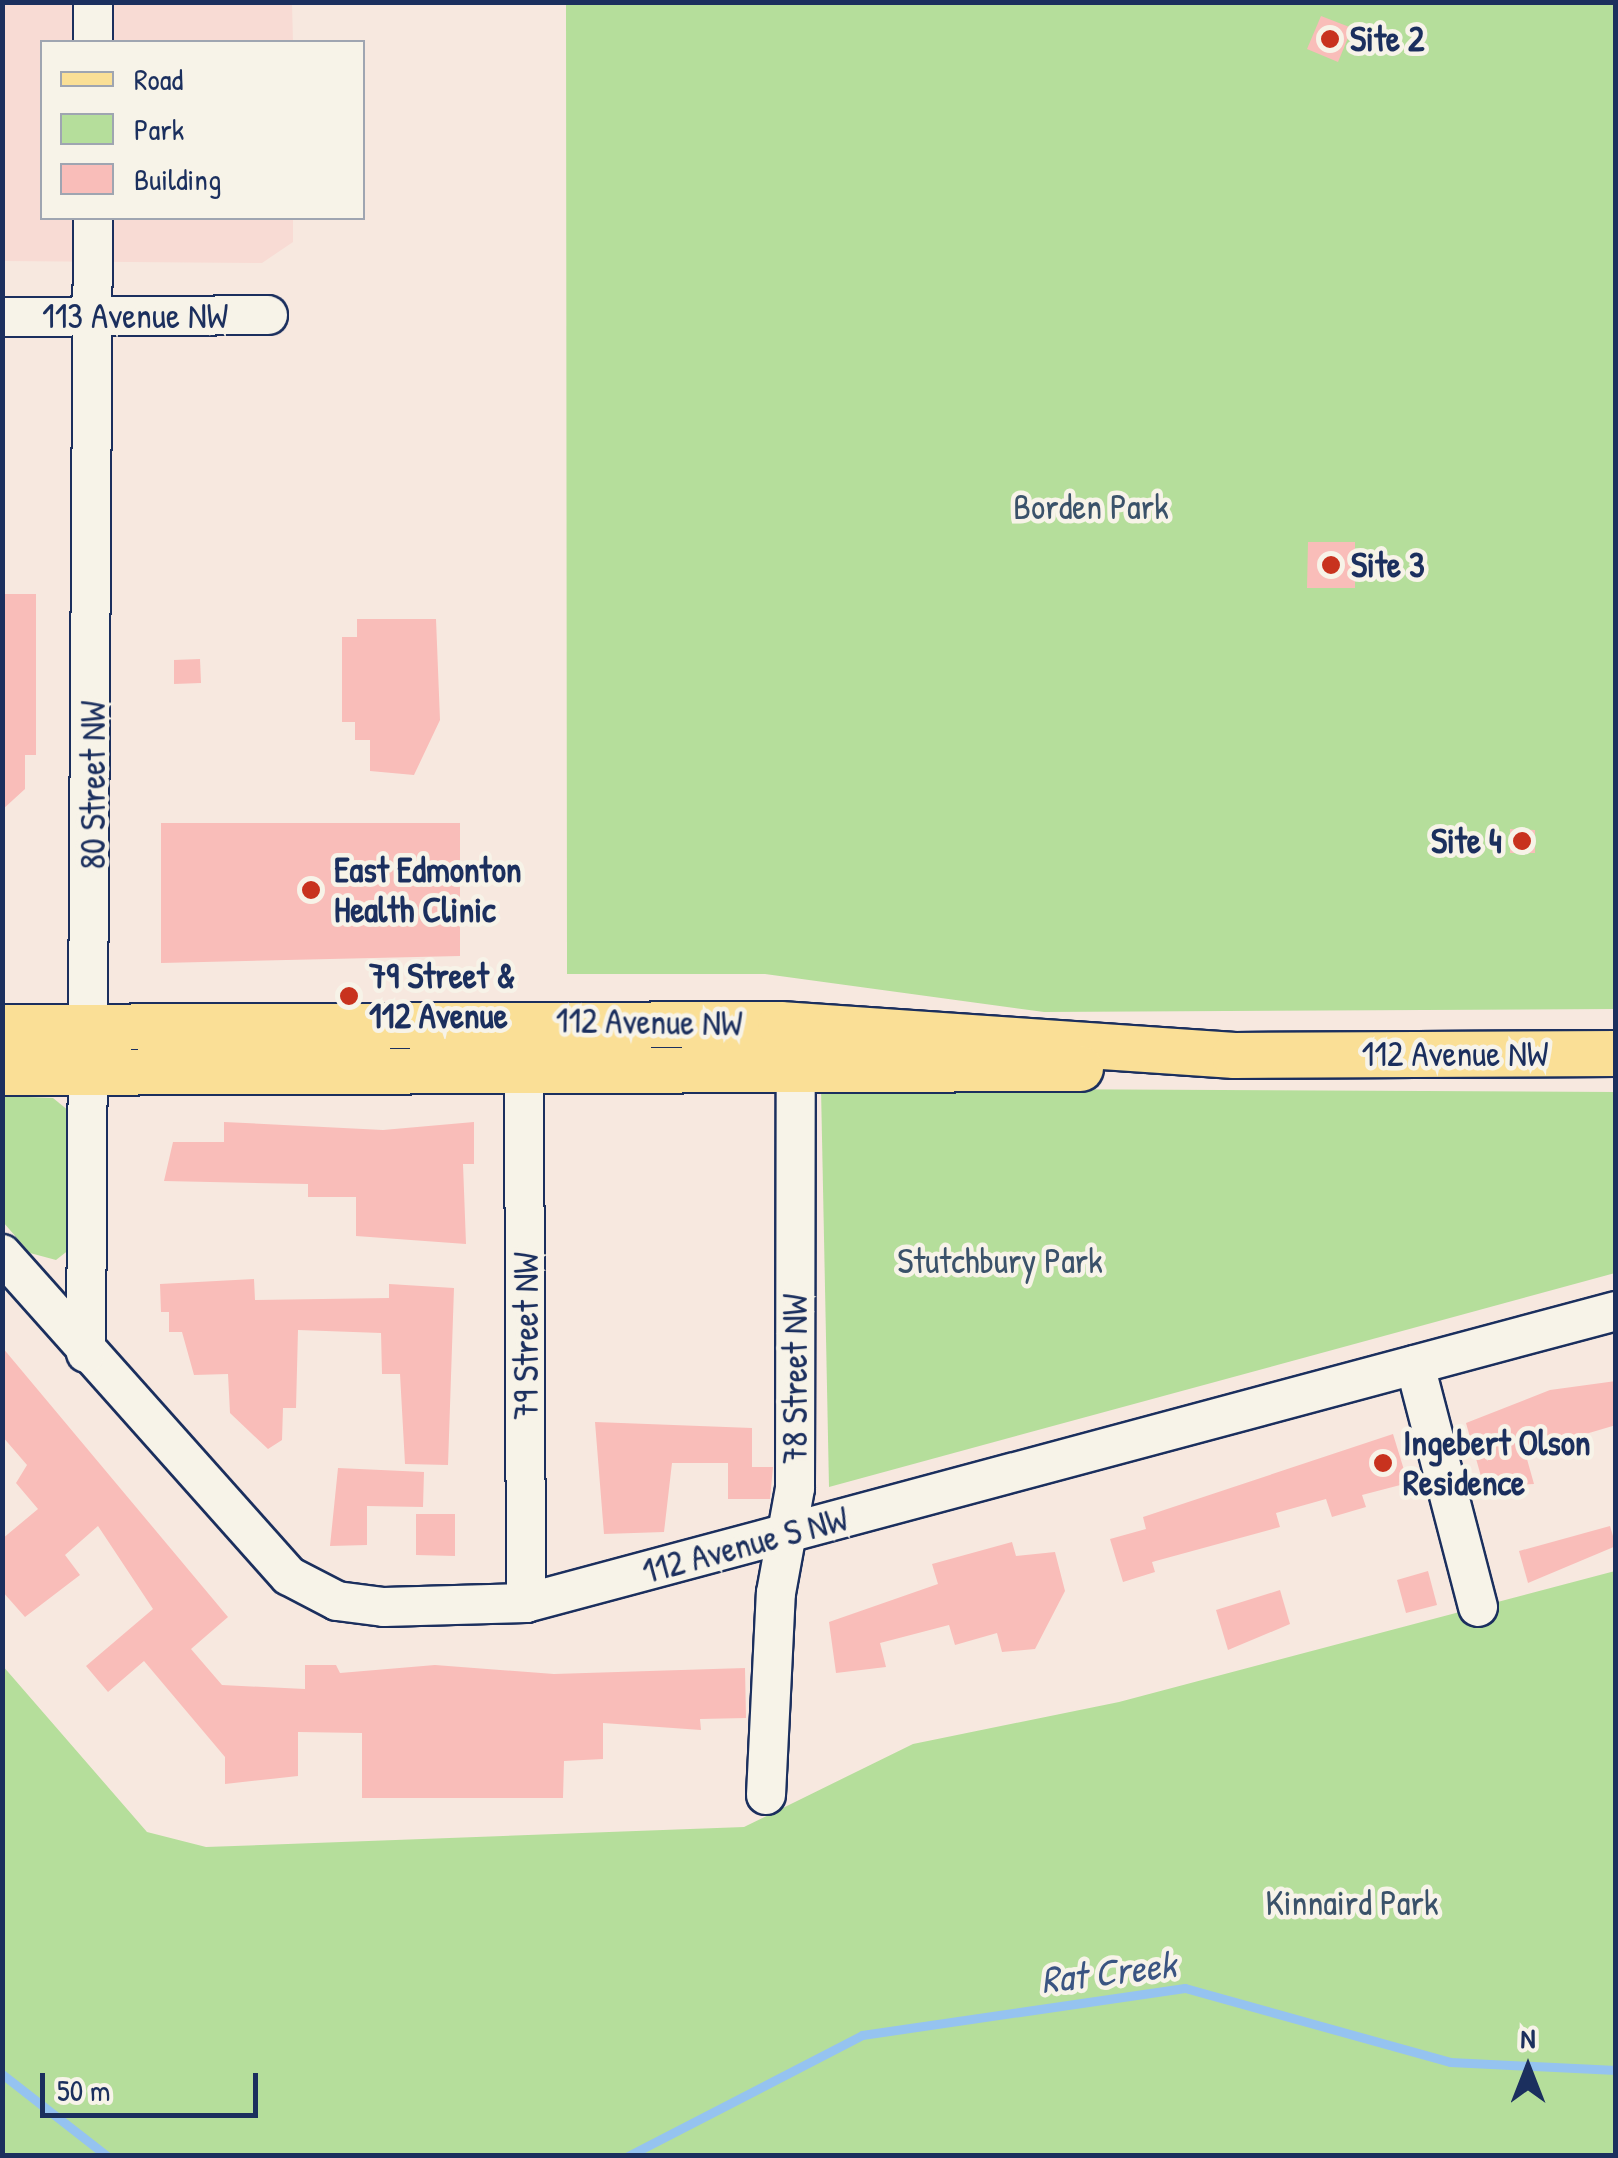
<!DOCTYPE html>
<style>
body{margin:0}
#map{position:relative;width:1618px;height:2158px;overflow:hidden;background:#f7e8df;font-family:"Patrick Hand",sans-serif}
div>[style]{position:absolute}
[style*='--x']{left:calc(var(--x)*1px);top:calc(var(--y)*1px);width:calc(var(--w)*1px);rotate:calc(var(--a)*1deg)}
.built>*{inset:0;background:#f8dbd4}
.green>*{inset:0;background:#b5de9b}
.stream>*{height:9px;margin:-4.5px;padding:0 4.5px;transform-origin:4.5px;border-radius:4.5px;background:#95c3f0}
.building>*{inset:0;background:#f9bdb9}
.roads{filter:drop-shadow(2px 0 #1b2f5e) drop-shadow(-2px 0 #1b2f5e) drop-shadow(0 2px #1b2f5e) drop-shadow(0 -2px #1b2f5e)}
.minor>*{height:38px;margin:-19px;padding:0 19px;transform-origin:19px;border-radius:19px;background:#f7f3e8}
.major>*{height:45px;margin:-22.5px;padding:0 22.5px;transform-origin:22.5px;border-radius:22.5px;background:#fadf96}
.dots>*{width:28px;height:28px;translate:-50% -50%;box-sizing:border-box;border:5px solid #f7f3e8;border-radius:50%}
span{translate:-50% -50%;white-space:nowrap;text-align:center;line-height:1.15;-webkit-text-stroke:9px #f7f3e8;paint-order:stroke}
.poi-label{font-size:35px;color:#1b2f5e;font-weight:700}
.left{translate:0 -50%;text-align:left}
.right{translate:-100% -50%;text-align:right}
.street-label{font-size:35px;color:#1b2f5e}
.park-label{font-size:35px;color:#3a526a}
.water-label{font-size:38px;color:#3a5482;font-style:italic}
.frame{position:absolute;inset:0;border:5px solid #1b2f5e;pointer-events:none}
.legend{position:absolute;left:40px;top:40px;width:325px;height:180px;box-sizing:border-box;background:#f7f3e8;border:2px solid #9fa5b1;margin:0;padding:12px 18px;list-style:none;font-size:30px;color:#1b2f5e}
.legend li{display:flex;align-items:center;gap:20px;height:50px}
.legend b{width:50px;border:2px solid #9fa5b1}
.north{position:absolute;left:1478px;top:2018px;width:100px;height:100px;-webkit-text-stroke:8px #f7f3e8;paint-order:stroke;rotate:0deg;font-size:28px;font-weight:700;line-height:40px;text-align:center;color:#1b2f5e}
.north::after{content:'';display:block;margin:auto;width:35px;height:45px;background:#1b2f5e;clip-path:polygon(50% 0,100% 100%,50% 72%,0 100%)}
.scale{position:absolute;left:40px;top:2073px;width:218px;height:45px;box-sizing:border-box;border:5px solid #1b2f5e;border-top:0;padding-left:12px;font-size:30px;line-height:35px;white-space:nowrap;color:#1b2f5e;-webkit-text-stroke:8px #f7f3e8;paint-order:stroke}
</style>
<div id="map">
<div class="built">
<i style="clip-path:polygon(3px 3px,292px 3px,293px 42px,42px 42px,42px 218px,293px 218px,293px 242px,262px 263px,3px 261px)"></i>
</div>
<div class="green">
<i style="clip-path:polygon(566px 3px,1615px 3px,1615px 1009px,1044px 1012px,765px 974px,567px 974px)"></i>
<i style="clip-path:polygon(821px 1088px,1615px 1092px,1615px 1273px,829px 1487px)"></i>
<i style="clip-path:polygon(2px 1096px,53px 1098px,69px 1111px,70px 1249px,56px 1260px,30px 1253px,3px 1222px)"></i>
<i style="clip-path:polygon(1615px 1571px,1615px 2155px,3px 2155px,2px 1665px,147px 1832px,206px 1847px,744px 1827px,913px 1744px,1119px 1702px)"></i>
</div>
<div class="stream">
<i style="--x:2;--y:2074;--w:133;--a:38"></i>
<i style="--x:628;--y:2156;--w:263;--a:-27.3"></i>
<i style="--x:862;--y:2035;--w:326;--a:-8.3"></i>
<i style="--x:1185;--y:1988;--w:275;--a:15.6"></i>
<i style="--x:1450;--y:2062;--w:166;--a:2.8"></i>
</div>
<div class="building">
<i style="clip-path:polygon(1321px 16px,1352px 28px,1338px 62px,1307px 49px)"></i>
<i style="clip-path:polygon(1308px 542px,1355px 542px,1355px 588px,1307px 588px)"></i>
<i style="clip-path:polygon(2px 594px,36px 594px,36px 755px,25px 755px,25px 789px,2px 810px)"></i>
<i style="clip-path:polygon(357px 619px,436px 619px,440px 720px,414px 775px,370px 771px,370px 740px,355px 740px,355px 722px,342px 722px,342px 637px,357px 637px)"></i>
<i style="clip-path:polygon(200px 659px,201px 683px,174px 684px,174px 660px)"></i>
<i style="clip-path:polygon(161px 823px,460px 823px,460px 956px,161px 963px)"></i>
<i style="clip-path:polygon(1510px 829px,1535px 830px,1535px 853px,1510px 853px)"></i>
<i style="clip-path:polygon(224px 1122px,383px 1130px,474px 1122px,474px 1164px,463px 1164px,466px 1244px,356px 1236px,356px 1197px,308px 1197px,308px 1184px,164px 1181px,173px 1142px,224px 1142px)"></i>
<i style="clip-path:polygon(254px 1279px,255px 1300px,389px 1298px,389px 1284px,454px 1288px,448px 1465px,405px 1464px,400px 1374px,382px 1374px,381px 1333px,298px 1330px,296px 1408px,283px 1408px,282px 1440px,268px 1449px,230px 1413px,228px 1374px,194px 1375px,182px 1332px,169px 1332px,169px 1312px,161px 1312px,160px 1284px)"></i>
<i style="clip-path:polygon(2px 1347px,228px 1617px,191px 1649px,222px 1685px,305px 1689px,305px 1665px,336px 1665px,340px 1673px,435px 1665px,554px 1674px,745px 1668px,746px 1718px,700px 1719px,701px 1730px,603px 1723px,603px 1759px,564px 1761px,563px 1798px,362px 1798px,362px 1733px,298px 1732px,298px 1776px,225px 1784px,225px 1757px,144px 1661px,108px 1692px,86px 1666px,153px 1609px,98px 1526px,65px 1555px,80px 1575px,25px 1617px,2px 1591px,2px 1539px,38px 1509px,16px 1483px,27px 1465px,2px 1436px)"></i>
<i style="clip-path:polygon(1616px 1381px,1616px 1425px,1525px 1452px,1534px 1484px,1484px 1487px,1466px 1423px,1550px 1390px)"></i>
<i style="clip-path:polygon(595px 1422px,752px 1428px,752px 1467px,773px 1467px,770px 1499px,728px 1499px,728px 1463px,672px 1463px,664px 1532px,604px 1534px)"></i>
<i style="clip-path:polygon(1393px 1434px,1408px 1483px,1362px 1495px,1366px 1507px,1332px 1517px,1326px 1499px,1276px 1513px,1280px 1527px,1152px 1562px,1155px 1572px,1123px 1582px,1110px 1539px,1146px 1529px,1143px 1517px)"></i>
<i style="clip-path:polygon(338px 1468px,424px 1472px,423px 1507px,367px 1506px,367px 1545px,330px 1546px)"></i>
<i style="clip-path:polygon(416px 1514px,455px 1514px,455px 1556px,416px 1555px)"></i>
<i style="clip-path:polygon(1610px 1526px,1616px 1546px,1528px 1583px,1519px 1551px)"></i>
<i style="clip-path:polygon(1012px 1542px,1016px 1556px,1055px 1552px,1065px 1591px,1035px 1649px,1002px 1652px,997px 1633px,955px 1645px,949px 1625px,880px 1643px,886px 1667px,836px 1673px,829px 1622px,938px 1584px,932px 1564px)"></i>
<i style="clip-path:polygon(1428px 1571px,1437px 1605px,1406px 1613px,1397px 1580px)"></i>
<i style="clip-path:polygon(1280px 1590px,1290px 1624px,1228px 1650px,1216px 1610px)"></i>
</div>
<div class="roads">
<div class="minor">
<i style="--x:93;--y:42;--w:40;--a:-90"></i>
<i style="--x:2;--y:317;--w:266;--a:-0.4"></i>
<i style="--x:524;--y:1068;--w:535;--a:89.79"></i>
<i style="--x:2;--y:1254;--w:431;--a:48.3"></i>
<i style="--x:289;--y:1576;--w:54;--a:27.5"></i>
<i style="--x:337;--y:1601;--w:47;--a:7.3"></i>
<i style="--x:384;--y:1607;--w:142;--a:-1.6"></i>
<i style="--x:526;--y:1603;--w:1128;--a:-15"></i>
<i style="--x:86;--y:1353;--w:1135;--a:-89.65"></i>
<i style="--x:1415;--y:1365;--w:250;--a:75.4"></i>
<i style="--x:766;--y:1795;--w:202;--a:-87.2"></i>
<i style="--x:776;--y:1593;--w:107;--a:-79.7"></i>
<i style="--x:795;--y:1488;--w:417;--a:-89.9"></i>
<i style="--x:796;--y:1071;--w:32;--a:-108"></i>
</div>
<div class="major">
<i style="--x:2;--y:1027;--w:778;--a:-0.22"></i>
<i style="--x:780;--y:1024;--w:455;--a:3.9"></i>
<i style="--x:1234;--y:1055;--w:382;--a:-0.3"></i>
<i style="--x:2;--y:1072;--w:1078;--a:-0.21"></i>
</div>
</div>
<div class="dots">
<i style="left:1330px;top:39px;background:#c8321e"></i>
<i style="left:1331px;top:565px;background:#c8321e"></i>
<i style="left:1522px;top:841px;background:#c8321e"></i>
<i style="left:311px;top:890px;background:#c8321e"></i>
<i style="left:349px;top:996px;background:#c8321e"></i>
<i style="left:1383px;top:1463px;background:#c8321e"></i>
</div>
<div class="poi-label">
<span class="left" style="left:1350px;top:39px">Site 2</span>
<span class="left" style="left:1351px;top:565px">Site 3</span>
<span class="right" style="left:1502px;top:841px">Site 4</span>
<span class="left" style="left:334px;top:890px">East Edmonton<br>Health Clinic</span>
<span class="left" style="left:369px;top:996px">79 Street &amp;<br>112 Avenue</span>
<span class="left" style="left:1403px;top:1463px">Ingebert Olson<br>Residence</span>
</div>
<div class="street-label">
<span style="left:135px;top:316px">113 Avenue NW</span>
<span style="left:93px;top:785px;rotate:-90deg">80 Street NW</span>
<span style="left:649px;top:1022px;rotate:1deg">112 Avenue NW</span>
<span style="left:1455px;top:1054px">112 Avenue NW</span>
<span style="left:526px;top:1336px;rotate:-90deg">79 Street NW</span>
<span style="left:795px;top:1379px;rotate:-90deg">78 Street NW</span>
<span style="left:745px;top:1545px;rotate:-15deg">112 Avenue S NW</span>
</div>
<div class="park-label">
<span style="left:1091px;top:507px">Borden Park</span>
<span style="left:1000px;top:1261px">Stutchbury Park</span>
<span style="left:1352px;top:1903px">Kinnaird Park</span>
</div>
<div class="water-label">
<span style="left:1108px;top:1972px;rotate:-7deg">Rat Creek</span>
</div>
<div class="frame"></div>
<ul class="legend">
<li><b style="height:12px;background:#fadf96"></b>Road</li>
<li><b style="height:28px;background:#b5de9b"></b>Park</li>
<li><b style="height:28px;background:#f9bdb9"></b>Building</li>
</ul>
<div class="north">N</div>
<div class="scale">50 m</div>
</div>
